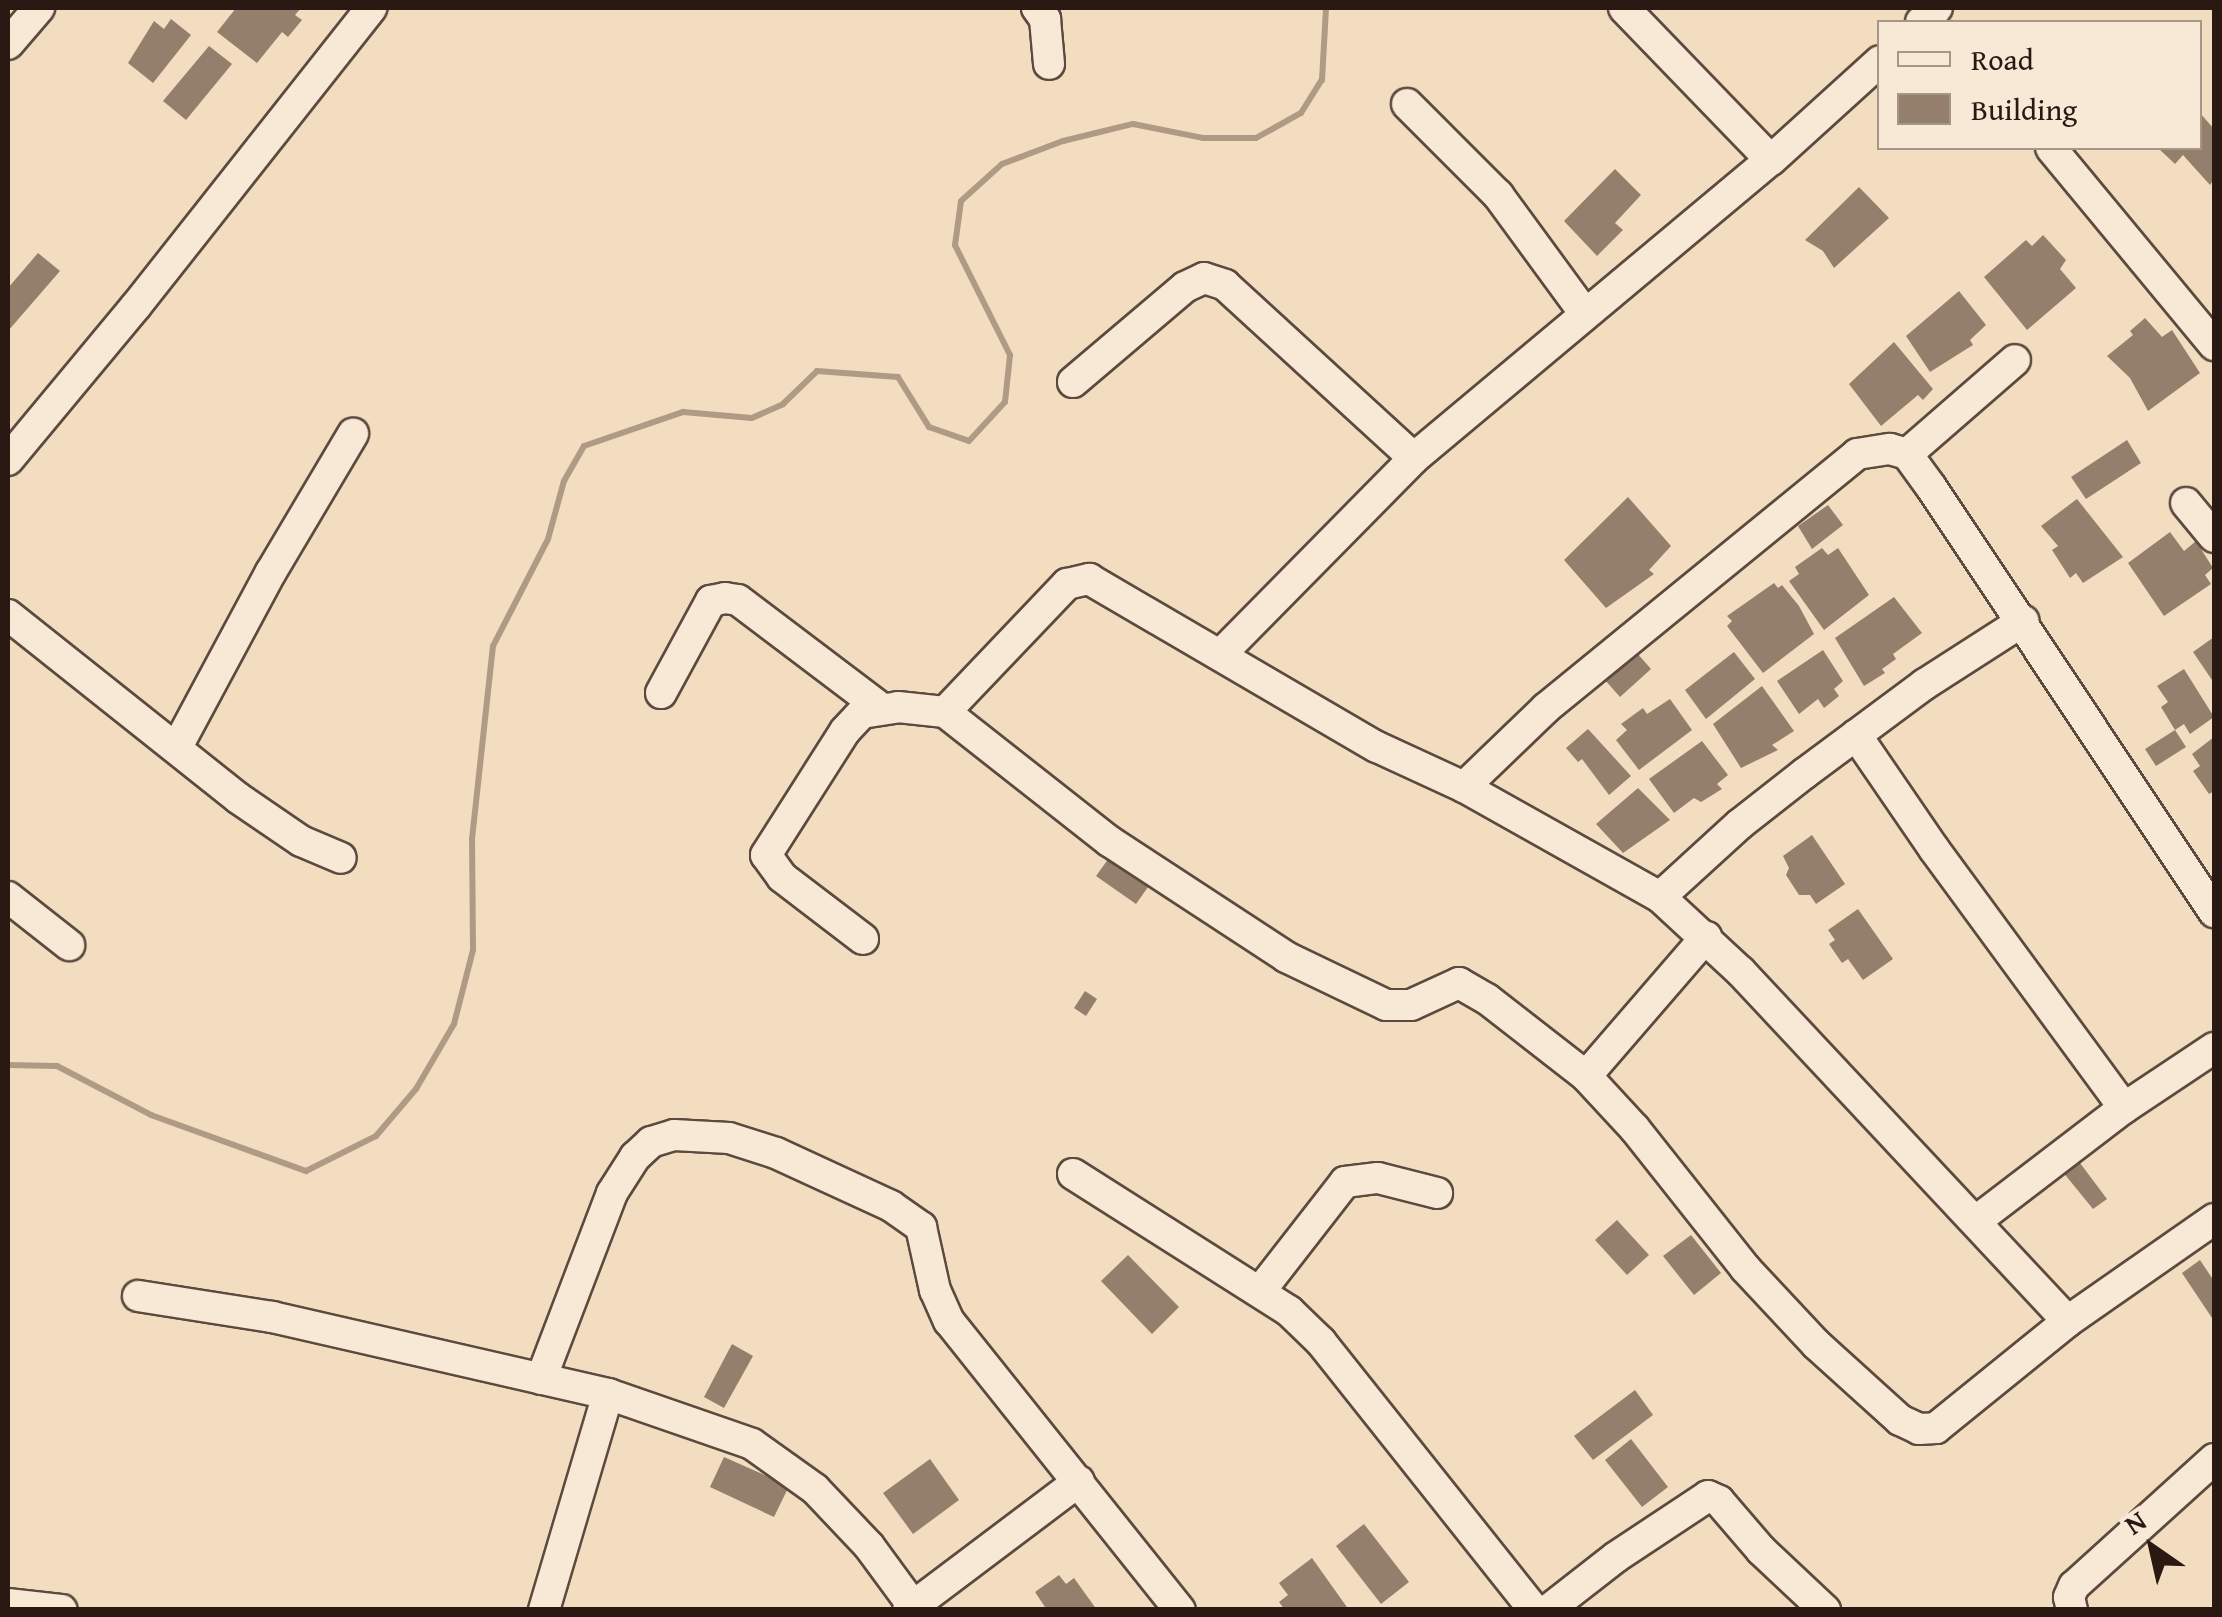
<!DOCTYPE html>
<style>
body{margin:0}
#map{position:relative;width:2222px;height:1617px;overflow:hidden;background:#f3ddc0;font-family:"Gentium Book Plus",serif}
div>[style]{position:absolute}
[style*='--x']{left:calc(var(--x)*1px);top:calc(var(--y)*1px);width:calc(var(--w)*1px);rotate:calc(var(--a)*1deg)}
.stream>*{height:6px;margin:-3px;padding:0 3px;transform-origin:3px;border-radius:3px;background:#af9a85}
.building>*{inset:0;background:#937f6c}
.roads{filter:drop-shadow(2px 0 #5c4a3e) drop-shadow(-2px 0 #5c4a3e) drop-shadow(0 2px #5c4a3e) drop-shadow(0 -2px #5c4a3e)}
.minor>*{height:30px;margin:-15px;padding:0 15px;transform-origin:15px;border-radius:15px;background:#f7e9d6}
span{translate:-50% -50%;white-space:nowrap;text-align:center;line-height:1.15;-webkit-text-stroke:8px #f7e9d6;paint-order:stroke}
.frame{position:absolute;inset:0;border:10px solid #2a1912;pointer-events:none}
.legend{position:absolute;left:1877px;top:20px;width:325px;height:130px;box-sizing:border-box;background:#f7e9d6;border:2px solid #a59688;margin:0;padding:12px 18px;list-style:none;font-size:30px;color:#2a1912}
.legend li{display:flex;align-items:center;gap:20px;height:50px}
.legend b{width:50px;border:2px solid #a59688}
.north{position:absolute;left:2102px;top:1497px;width:100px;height:100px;-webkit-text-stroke:8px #f7e9d6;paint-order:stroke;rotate:326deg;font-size:28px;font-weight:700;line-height:40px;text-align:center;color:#2a1912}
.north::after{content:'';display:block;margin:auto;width:35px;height:45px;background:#2a1912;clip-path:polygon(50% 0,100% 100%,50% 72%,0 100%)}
</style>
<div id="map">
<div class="stream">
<i style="--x:8;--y:1065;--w:49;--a:1.2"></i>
<i style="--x:57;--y:1066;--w:106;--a:27.5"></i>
<i style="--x:151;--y:1115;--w:165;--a:19.9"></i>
<i style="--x:306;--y:1171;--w:78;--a:-26.6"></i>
<i style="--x:376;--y:1136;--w:62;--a:-49.6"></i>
<i style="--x:416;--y:1089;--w:75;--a:-59.7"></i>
<i style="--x:454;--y:1024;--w:76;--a:-75.6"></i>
<i style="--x:473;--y:950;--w:111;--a:-90.5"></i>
<i style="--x:472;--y:839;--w:194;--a:-83.8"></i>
<i style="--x:493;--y:646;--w:120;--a:-62.8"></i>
<i style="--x:548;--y:539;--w:60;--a:-74.6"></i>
<i style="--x:564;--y:481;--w:40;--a:-60.3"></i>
<i style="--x:584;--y:446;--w:105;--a:-19"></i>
<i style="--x:683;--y:412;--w:69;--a:5"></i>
<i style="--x:752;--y:418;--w:34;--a:-24"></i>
<i style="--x:783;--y:404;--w:47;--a:-44.1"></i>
<i style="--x:817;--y:371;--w:81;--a:4.2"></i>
<i style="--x:898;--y:377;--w:59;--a:58.2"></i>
<i style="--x:929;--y:427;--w:42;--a:19.3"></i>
<i style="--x:969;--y:441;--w:53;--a:-47.3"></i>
<i style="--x:1005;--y:402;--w:47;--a:-83.9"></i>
<i style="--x:1010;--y:355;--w:123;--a:-116.6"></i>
<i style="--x:955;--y:245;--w:44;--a:-82.2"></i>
<i style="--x:961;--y:201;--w:55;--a:-42.1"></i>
<i style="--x:1002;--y:164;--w:65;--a:-20.7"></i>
<i style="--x:1063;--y:141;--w:72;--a:-13.7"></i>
<i style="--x:1133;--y:124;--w:71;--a:11.3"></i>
<i style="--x:1203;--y:138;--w:53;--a:0"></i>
<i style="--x:1256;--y:138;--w:51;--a:-29.1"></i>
<i style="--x:1301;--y:113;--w:39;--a:-58"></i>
<i style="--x:1322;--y:80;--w:72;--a:-86.8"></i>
</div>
<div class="building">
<i style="clip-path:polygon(236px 8px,301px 8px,295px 15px,302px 20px,288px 37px,282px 32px,257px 63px,217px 32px)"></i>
<i style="clip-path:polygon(171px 19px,191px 35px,153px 83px,128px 63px,154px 21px,164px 29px)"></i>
<i style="clip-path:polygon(209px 46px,232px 64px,186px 120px,163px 101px)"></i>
<i style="clip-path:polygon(2200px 113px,2214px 129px,2214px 179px,2210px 185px,2183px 155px,2175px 164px,2158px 148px,2200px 148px)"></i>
<i style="clip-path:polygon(1615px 169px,1641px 195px,1615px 223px,1623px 230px,1597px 256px,1564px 221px)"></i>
<i style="clip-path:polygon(1859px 187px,1889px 218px,1834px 268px,1823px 251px,1805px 240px)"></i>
<i style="clip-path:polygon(2043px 235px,2066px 260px,2060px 269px,2076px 288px,2027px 330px,1984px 277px,2026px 240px,2032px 246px)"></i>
<i style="clip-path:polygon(38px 253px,60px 271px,8px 331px,8px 288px)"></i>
<i style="clip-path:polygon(1959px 291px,1986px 325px,1970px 340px,1973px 345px,1930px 372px,1906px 336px)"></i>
<i style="clip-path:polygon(2145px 318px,2162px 337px,2172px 330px,2200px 373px,2148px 411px,2130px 378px,2107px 356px,2133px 335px,2130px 331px)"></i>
<i style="clip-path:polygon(1894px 342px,1933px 389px,1923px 400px,1918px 395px,1881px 426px,1849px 384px)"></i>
<i style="clip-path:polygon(2127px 440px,2141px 463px,2086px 499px,2071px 477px)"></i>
<i style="clip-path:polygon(1628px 497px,1671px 546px,1649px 570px,1654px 574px,1606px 608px,1564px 560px)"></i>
<i style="clip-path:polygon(2077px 499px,2123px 557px,2083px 583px,2076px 573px,2070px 578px,2052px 550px,2058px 546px,2041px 526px)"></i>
<i style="clip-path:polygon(1828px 505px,1843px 525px,1812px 549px,1798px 526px)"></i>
<i style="clip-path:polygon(2170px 532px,2184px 551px,2196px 541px,2213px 568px,2205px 575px,2211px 584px,2164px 616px,2128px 563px)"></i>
<i style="clip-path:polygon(1822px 548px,1828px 555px,1838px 548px,1869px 595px,1824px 630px,1789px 581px,1799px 574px,1795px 567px)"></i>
<i style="clip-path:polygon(1774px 583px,1778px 588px,1782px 585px,1799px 606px,1814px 634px,1763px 673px,1727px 626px,1732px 621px,1727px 616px)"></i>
<i style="clip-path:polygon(1894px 597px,1922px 633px,1893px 654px,1896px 659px,1882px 669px,1885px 673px,1864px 686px,1835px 638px)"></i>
<i style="clip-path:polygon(2214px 637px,2214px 683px,2193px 652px)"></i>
<i style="clip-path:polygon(1823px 650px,1843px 681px,1834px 689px,1839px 696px,1824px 708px,1818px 699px,1799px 714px,1777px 681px)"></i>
<i style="clip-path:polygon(1734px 652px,1755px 679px,1706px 719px,1685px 690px)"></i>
<i style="clip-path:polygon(1637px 653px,1651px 669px,1620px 697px,1605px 680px)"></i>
<i style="clip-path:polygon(2184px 669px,2214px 717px,2190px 734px,2184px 724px,2175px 730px,2186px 747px,2156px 766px,2145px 749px,2175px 730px,2161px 707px,2168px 702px,2157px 686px)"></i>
<i style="clip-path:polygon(1762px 686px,1794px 731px,1772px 745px,1778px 750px,1741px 768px,1713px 724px)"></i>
<i style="clip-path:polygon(1670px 699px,1692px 730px,1639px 770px,1616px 740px,1627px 730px,1621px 724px,1643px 708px,1647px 714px)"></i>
<i style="clip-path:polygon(1588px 729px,1631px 776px,1609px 795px,1582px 759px,1578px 762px,1566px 748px)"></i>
<i style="clip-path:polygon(2214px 737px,2214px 791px,2209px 794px,2193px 771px,2200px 766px,2192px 754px)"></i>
<i style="clip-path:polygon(1702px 741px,1728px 775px,1717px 784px,1722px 789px,1701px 802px,1694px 798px,1674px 813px,1649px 779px)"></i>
<i style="clip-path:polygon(1638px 788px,1670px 820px,1623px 853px,1596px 824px)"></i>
<i style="clip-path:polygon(1812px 835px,1845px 884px,1816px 904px,1810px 895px,1799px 895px,1786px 875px,1789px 868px,1783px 856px)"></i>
<i style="clip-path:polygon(1109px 858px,1148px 887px,1136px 904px,1096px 876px)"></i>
<i style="clip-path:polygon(1858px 909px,1893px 959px,1863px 980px,1848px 959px,1842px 963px,1829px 944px,1835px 940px,1828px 930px)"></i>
<i style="clip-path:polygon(1085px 991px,1097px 999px,1086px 1016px,1074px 1008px)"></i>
<i style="clip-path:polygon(2077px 1159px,2107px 1199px,2093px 1209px,2062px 1171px)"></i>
<i style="clip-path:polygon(1617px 1220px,1649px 1255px,1627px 1275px,1595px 1240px)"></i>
<i style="clip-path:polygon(1691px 1235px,1721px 1273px,1694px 1295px,1663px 1256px)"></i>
<i style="clip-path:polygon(1128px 1255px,1179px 1307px,1152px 1334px,1101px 1281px)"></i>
<i style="clip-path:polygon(2200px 1260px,2214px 1281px,2214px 1321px,2182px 1273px)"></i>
<i style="clip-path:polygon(732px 1344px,753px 1356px,724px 1408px,704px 1397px)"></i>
<i style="clip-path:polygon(1635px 1390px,1653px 1415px,1593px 1460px,1574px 1436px)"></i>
<i style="clip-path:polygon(1631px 1439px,1668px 1487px,1642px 1507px,1605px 1460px)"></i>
<i style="clip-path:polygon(724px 1457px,789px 1486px,774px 1517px,710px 1487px)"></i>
<i style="clip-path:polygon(930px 1459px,959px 1500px,913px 1534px,883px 1493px)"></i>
<i style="clip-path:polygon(1364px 1524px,1409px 1582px,1381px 1604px,1336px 1546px)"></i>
<i style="clip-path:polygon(1312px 1558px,1349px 1610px,1285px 1610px,1279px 1602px,1288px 1595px,1279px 1583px)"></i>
<i style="clip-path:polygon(1059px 1575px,1066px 1584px,1074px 1578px,1097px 1610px,1047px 1610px,1035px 1592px)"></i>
</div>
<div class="roads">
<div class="minor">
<i style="--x:1037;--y:8;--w:14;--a:54"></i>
<i style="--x:1045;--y:19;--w:45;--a:84.9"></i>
<i style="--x:1624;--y:8;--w:211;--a:46"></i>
<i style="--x:1921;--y:22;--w:21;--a:-41"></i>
<i style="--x:8;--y:44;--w:48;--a:-49.3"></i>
<i style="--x:1407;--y:104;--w:129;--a:45"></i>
<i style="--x:1498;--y:195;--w:147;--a:53.8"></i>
<i style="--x:2051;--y:148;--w:256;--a:50.4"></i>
<i style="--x:1073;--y:382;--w:147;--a:-40.3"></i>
<i style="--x:1185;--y:287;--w:21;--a:-25"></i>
<i style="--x:1204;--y:278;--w:22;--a:18"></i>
<i style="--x:1225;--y:285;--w:256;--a:42.5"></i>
<i style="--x:1907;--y:454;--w:143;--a:-41"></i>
<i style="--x:8;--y:460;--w:200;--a:-50.3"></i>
<i style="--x:136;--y:306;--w:380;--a:-51.7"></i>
<i style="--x:2186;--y:503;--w:44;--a:50.5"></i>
<i style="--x:8;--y:615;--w:294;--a:38.5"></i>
<i style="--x:238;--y:798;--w:76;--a:34.3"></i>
<i style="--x:301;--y:841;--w:43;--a:23"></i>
<i style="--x:1221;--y:654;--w:275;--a:-45.4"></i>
<i style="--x:1414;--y:458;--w:465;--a:-39.9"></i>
<i style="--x:1771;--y:160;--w:147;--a:-42.2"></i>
<i style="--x:661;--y:693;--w:105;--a:-61.5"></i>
<i style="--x:711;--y:601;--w:14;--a:-12"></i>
<i style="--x:725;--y:598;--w:13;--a:9"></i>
<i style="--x:738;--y:600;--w:179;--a:37.1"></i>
<i style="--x:945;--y:712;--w:177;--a:-46.4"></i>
<i style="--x:1067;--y:584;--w:23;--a:-13"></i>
<i style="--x:1089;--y:579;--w:333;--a:30.3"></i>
<i style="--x:1377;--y:747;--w:96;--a:24.7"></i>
<i style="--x:1464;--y:787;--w:225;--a:29.3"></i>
<i style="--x:1660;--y:897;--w:110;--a:42.8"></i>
<i style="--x:1741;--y:972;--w:478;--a:46.9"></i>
<i style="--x:1856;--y:735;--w:138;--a:55.6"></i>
<i style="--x:1934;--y:849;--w:321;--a:53.7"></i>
<i style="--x:177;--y:747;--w:199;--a:-61.8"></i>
<i style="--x:271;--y:572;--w:161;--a:-59.3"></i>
<i style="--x:1464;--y:787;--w:114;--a:-43.9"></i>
<i style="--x:1546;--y:708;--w:402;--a:-39.2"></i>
<i style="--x:1857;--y:454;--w:33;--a:-9"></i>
<i style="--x:1890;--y:449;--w:18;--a:16"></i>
<i style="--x:1907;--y:454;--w:41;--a:54"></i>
<i style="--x:1931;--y:487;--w:511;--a:56.34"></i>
<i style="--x:8;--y:897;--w:78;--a:38.2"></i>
<i style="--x:1660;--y:897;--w:108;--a:-42.4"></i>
<i style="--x:1740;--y:824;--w:83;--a:-38.1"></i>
<i style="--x:1805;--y:773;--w:149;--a:-36.6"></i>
<i style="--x:1925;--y:684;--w:117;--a:-32.7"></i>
<i style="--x:863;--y:939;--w:102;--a:-142.6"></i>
<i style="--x:782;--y:877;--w:27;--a:-126"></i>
<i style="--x:766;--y:855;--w:147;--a:-57.5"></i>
<i style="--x:845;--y:731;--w:25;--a:-47"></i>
<i style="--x:862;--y:713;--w:36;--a:-9"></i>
<i style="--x:898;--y:707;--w:47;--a:6.1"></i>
<i style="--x:945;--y:712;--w:209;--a:38.2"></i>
<i style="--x:1109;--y:841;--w:212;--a:33.2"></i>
<i style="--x:1286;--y:957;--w:111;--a:25.6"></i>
<i style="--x:1386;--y:1005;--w:25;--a:0"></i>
<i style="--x:1411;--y:1005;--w:53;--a:-24.6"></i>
<i style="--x:1459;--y:983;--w:32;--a:30"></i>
<i style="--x:1487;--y:999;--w:125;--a:37.9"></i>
<i style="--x:1586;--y:1076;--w:72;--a:47.2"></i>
<i style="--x:1635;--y:1129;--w:177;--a:51.6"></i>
<i style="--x:1745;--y:1268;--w:104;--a:46.9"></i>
<i style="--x:1816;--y:1344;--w:113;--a:42.1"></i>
<i style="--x:1900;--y:1420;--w:21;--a:25"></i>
<i style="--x:1919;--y:1429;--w:17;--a:-3"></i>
<i style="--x:1936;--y:1428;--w:170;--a:-39"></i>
<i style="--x:2068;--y:1321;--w:178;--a:-34.9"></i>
<i style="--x:1586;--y:1076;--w:184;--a:-49.2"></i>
<i style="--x:1073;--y:1174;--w:256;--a:32.4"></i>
<i style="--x:1289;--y:1311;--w:45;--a:44.1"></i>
<i style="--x:1321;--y:1342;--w:342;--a:51.5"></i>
<i style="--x:1976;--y:1221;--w:186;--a:-37.4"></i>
<i style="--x:2124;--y:1108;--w:108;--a:-33.7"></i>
<i style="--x:1261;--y:1290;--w:137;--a:-52.1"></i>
<i style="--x:1345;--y:1182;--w:33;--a:-7"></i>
<i style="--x:1378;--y:1178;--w:61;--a:14.3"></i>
<i style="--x:138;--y:1296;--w:136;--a:8.9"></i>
<i style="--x:272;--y:1317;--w:345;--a:12.9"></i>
<i style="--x:608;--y:1394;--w:152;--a:19.1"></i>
<i style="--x:752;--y:1444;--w:77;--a:35.5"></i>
<i style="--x:815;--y:1489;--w:79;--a:46.5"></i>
<i style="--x:869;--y:1546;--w:74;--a:53.7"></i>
<i style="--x:541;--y:1379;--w:199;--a:-69.1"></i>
<i style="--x:612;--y:1193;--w:43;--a:-57.4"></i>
<i style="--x:635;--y:1157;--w:22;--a:-43"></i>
<i style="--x:651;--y:1142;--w:24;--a:-17"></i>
<i style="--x:674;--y:1135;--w:55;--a:3.1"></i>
<i style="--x:729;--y:1138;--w:49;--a:17.7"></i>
<i style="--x:776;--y:1153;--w:127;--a:24.7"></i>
<i style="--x:891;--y:1206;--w:37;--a:35"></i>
<i style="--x:921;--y:1227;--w:65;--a:77.5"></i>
<i style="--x:935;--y:1290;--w:34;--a:66"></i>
<i style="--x:949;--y:1321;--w:370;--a:51.4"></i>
<i style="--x:8;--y:1604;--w:54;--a:6.3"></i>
<i style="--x:544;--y:1610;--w:225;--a:-73.5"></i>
<i style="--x:908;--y:1610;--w:214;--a:-37"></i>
<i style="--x:1548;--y:1610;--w:86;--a:-37.9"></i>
<i style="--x:1616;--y:1557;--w:110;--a:-33.5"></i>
<i style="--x:1708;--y:1496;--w:12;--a:24"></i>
<i style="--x:1719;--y:1501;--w:65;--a:49.4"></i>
<i style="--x:1761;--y:1550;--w:88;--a:43.2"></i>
<i style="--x:2072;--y:1610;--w:13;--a:-103"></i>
<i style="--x:2069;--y:1597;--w:12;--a:-66"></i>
<i style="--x:2074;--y:1586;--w:189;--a:-42.2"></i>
</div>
</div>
<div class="frame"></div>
<ul class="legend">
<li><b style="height:12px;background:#f7e9d6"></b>Road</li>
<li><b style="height:28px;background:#937f6c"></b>Building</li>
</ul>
<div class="north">N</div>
</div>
